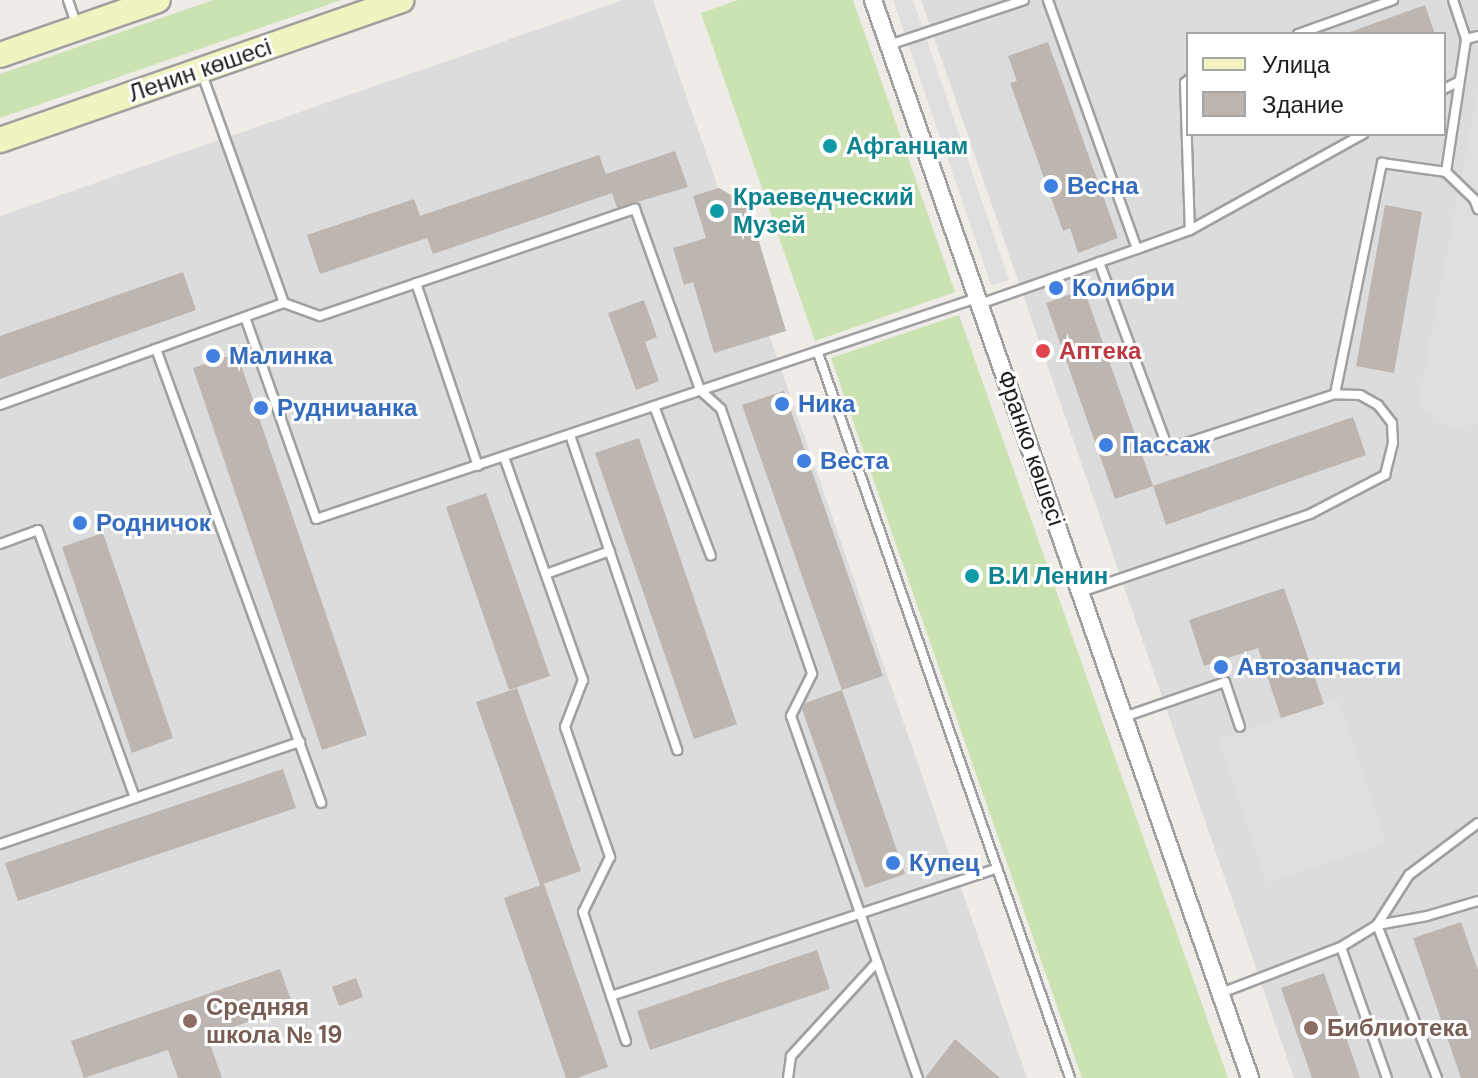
<!DOCTYPE html>
<meta charset="utf-8">
<style>
body{margin:0}
#map{position:relative;width:1478px;height:1078px;overflow:hidden;background:#efece7;font-family:"DM Sans",sans-serif}
div>[style]{position:absolute}
[style*='--x']{left:calc(var(--x)*1px);top:calc(var(--y)*1px);width:calc(var(--w)*1px);rotate:calc(var(--a)*1deg)}
.residential>*{inset:0;background:#dddcdc}
.grass>*{inset:0;background:#cbe3b2}
.parking>*{inset:0;background:#dfdfdf}
.building>*{inset:0;background:#bcb5b0}
.roads{filter:drop-shadow(2px 0 #a0a0a0) drop-shadow(-2px 0 #a0a0a0) drop-shadow(0 2px #a0a0a0) drop-shadow(0 -2px #a0a0a0)}
.lane>*{height:8px;margin:-4px;padding:0 4px;transform-origin:4px;border-radius:4px;background:#fff}
.street>*{height:16px;margin:-8px;padding:0 8px;transform-origin:8px;border-radius:8px;background:#fff}
.secondary>*{height:24px;margin:-12px;padding:0 12px;transform-origin:12px;border-radius:12px;background:#f1f3c1}
.dots>*{width:22px;height:22px;translate:-50% -50%;box-sizing:border-box;border:4px solid #fff;border-radius:50%}
span{translate:-50% -50%;white-space:nowrap;text-align:center;line-height:1.15;-webkit-text-stroke:6px #fff;paint-order:stroke}
.street-label{font-size:24px;color:#1f1f1f}
.culture-label{font-size:24px;color:#0d838f;font-weight:700}
.left{translate:0 -50%;text-align:left}
.shop-label{font-size:24px;color:#366cbe;font-weight:700}
.health-label{font-size:24px;color:#be3a42;font-weight:700}
.education-label{font-size:24px;color:#785e54;font-weight:700}
.legend{position:absolute;left:1186px;top:32px;width:260px;height:104px;box-sizing:border-box;background:#fff;border:2px solid #a5a5a5;margin:0;padding:10px 14px;list-style:none;font-size:24px;color:#1f1f1f}
.legend li{display:flex;align-items:center;gap:16px;height:40px}
.legend b{width:40px;border:2px solid #a5a5a5}
</style>
<div id="map">
<div class="residential">
<i style="clip-path:polygon(623px 0,653px 0,1027px 1078px,0 1078px,0 216px)"></i>
<i style="clip-path:polygon(evenodd,921px 0,1478px 0,1478px 1078px,1294px 1078px,921px 0,1188px 34px,1444px 34px,1444px 134px,1188px 134px,1188px 34px)"></i>
</div>
<div class="grass">
<i style="clip-path:polygon(213px 0,341px 0,0 118px,0 74px)"></i>
<i style="clip-path:polygon(738px 0,853px 0,955px 292px,815px 341px,701px 13px)"></i>
<i style="clip-path:polygon(959px 315px,1228px 1078px,1082px 1078px,831px 358px)"></i>
</div>
<div class="parking">
<i style="clip-path:polygon(893px 0,913px 0,1009px 280px,991px 285px)"></i>
<i style="clip-path:polygon(1478px 89px,1478px 423px,1453px 430px,1418px 405px)"></i>
<i style="clip-path:polygon(1339px 699px,1386px 844px,1267px 883px,1219px 738px)"></i>
</div>
<div class="building">
<i style="clip-path:polygon(1425px 5px,1435px 34px,1350px 34px,1350px 32px)"></i>
<i style="clip-path:polygon(1048px 42px,1118px 238px,1078px 253px,1070px 228px,1063px 231px,1010px 83px,1017px 81px,1008px 56px)"></i>
<i style="clip-path:polygon(675px 151px,688px 187px,617px 208px,612px 193px,433px 254px,427px 238px,320px 274px,307px 235px,414px 199px,420px 216px,599px 155px,606px 174px)"></i>
<i style="clip-path:polygon(719px 188px,748px 205px,786px 331px,714px 353px,693px 282px,684px 285px,673px 248px,706px 238px,693px 196px)"></i>
<i style="clip-path:polygon(1385px 205px,1422px 212px,1394px 373px,1356px 366px)"></i>
<i style="clip-path:polygon(183px 272px,196px 310px,0 379px,0 336px)"></i>
<i style="clip-path:polygon(1084px 289px,1153px 486px,1115px 499px,1046px 303px)"></i>
<i style="clip-path:polygon(644px 300px,657px 337px,645px 342px,659px 381px,636px 390px,608px 313px)"></i>
<i style="clip-path:polygon(237px 353px,367px 735px,322px 750px,193px 368px)"></i>
<i style="clip-path:polygon(784px 391px,883px 676px,842px 690px,742px 405px)"></i>
<i style="clip-path:polygon(1353px 417px,1366px 455px,1166px 525px,1153px 486px)"></i>
<i style="clip-path:polygon(639px 438px,737px 724px,694px 739px,595px 453px)"></i>
<i style="clip-path:polygon(486px 493px,550px 676px,509px 690px,446px 507px)"></i>
<i style="clip-path:polygon(103px 533px,173px 738px,132px 753px,62px 547px)"></i>
<i style="clip-path:polygon(1284px 588px,1324px 704px,1281px 718px,1258px 648px,1204px 666px,1189px 620px)"></i>
<i style="clip-path:polygon(517px 688px,581px 871px,540px 885px,476px 702px)"></i>
<i style="clip-path:polygon(842px 690px,905px 874px,865px 888px,802px 709px,805px 703px)"></i>
<i style="clip-path:polygon(283px 769px,296px 808px,18px 901px,5px 863px)"></i>
<i style="clip-path:polygon(544px 884px,608px 1067px,577px 1078px,566px 1078px,504px 898px)"></i>
<i style="clip-path:polygon(1461px 922px,1478px 970px,1478px 1078px,1461px 1078px,1413px 938px)"></i>
<i style="clip-path:polygon(817px 950px,830px 989px,650px 1050px,637px 1011px)"></i>
<i style="clip-path:polygon(280px 969px,293px 1006px,207px 1036px,222px 1078px,178px 1078px,168px 1050px,84px 1078px,71px 1041px)"></i>
<i style="clip-path:polygon(1324px 973px,1360px 1078px,1312px 1078px,1281px 988px)"></i>
<i style="clip-path:polygon(356px 978px,363px 997px,339px 1006px,332px 987px)"></i>
<i style="clip-path:polygon(955px 1039px,1000px 1078px,925px 1078px)"></i>
</div>
<div class="roads">
<div class="lane">
<i style="--x:68;--y:0;--w:28;--a:71"></i>
<i style="--x:1298;--y:34;--w:101;--a:-19.7"></i>
<i style="--x:1466;--y:39;--w:12;--a:-14"></i>
<i style="--x:889;--y:45;--w:142;--a:-18.4"></i>
<i style="--x:202;--y:74;--w:243;--a:70.3"></i>
<i style="--x:1188;--y:80;--w:4;--a:135"></i>
<i style="--x:1185;--y:83;--w:147;--a:88.1"></i>
<i style="--x:1444;--y:89;--w:16;--a:-27"></i>
<i style="--x:1446;--y:172;--w:134;--a:-81.4"></i>
<i style="--x:1466;--y:39;--w:41;--a:-108.4"></i>
<i style="--x:1137;--y:249;--w:56;--a:-19.7"></i>
<i style="--x:1190;--y:230;--w:198;--a:-29"></i>
<i style="--x:1099;--y:262;--w:199;--a:69.7"></i>
<i style="--x:1168;--y:449;--w:176;--a:-18.2"></i>
<i style="--x:1335;--y:394;--w:236;--a:-78.5"></i>
<i style="--x:1382;--y:163;--w:65;--a:8"></i>
<i style="--x:1446;--y:172;--w:39;--a:44"></i>
<i style="--x:1474;--y:199;--w:11;--a:68"></i>
<i style="--x:416;--y:283;--w:193;--a:71.3"></i>
<i style="--x:980;--y:304;--w:166;--a:-19.3"></i>
<i style="--x:1137;--y:249;--w:264;--a:-109.7"></i>
<i style="--x:245;--y:317;--w:214;--a:70.6"></i>
<i style="--x:316;--y:519;--w:697;--a:-18.49"></i>
<i style="--x:156;--y:349;--w:483;--a:70"></i>
<i style="--x:818;--y:353;--w:768;--a:70.83"></i>
<i style="--x:0;--y:405;--w:302;--a:-19.8"></i>
<i style="--x:284;--y:303;--w:38;--a:20"></i>
<i style="--x:320;--y:316;--w:333;--a:-18.8"></i>
<i style="--x:635;--y:209;--w:192;--a:70.2"></i>
<i style="--x:700;--y:390;--w:28;--a:42"></i>
<i style="--x:721;--y:409;--w:280;--a:71"></i>
<i style="--x:812;--y:674;--w:47;--a:116.6"></i>
<i style="--x:791;--y:716;--w:384;--a:70.7"></i>
<i style="--x:654;--y:406;--w:160;--a:69.2"></i>
<i style="--x:570;--y:435;--w:333;--a:71.2"></i>
<i style="--x:504;--y:457;--w:237;--a:70.5"></i>
<i style="--x:583;--y:680;--w:50;--a:111"></i>
<i style="--x:565;--y:727;--w:138;--a:70.9"></i>
<i style="--x:610;--y:857;--w:61;--a:116.1"></i>
<i style="--x:583;--y:912;--w:136;--a:71.6"></i>
<i style="--x:0;--y:544;--w:40;--a:-20.2"></i>
<i style="--x:38;--y:530;--w:285;--a:70.1"></i>
<i style="--x:546;--y:574;--w:68;--a:-19.8"></i>
<i style="--x:1081;--y:592;--w:242;--a:-18.8"></i>
<i style="--x:1310;--y:514;--w:85;--a:-27.5"></i>
<i style="--x:1385;--y:475;--w:33;--a:-76"></i>
<i style="--x:1393;--y:443;--w:20;--a:-93"></i>
<i style="--x:1392;--y:423;--w:23;--a:-128"></i>
<i style="--x:1378;--y:405;--w:21;--a:-151"></i>
<i style="--x:1360;--y:395;--w:25;--a:-178"></i>
<i style="--x:1124;--y:717;--w:107;--a:-19.1"></i>
<i style="--x:1225;--y:682;--w:47;--a:71.6"></i>
<i style="--x:0;--y:844;--w:317;--a:-18.8"></i>
<i style="--x:1341;--y:947;--w:139;--a:70.7"></i>
<i style="--x:1221;--y:993;--w:129;--a:-21"></i>
<i style="--x:1341;--y:947;--w:42;--a:-31.4"></i>
<i style="--x:1377;--y:925;--w:51;--a:-10.2"></i>
<i style="--x:1427;--y:916;--w:53;--a:-16.4"></i>
<i style="--x:611;--y:996;--w:407;--a:-18.3"></i>
<i style="--x:788;--y:1078;--w:22;--a:-82"></i>
<i style="--x:791;--y:1056;--w:127;--a:-47.5"></i>
<i style="--x:1437;--y:1078;--w:164;--a:-111.4"></i>
<i style="--x:1377;--y:925;--w:59;--a:-57.4"></i>
<i style="--x:1409;--y:875;--w:86;--a:-37"></i>
</div>
<div class="street">
<i style="--x:873;--y:0;--w:1142;--a:70.72"></i>
</div>
<div class="secondary">
<i style="--x:0;--y:55;--w:167;--a:-19.2"></i>
<i style="--x:0;--y:140;--w:425;--a:-19.2"></i>
</div>
</div>
<div class="dots">
<i style="left:830px;top:146px;background:#0f9aa8"></i>
<i style="left:1051px;top:186px;background:#3f7fe0"></i>
<i style="left:717px;top:211px;background:#0f9aa8"></i>
<i style="left:1056px;top:288px;background:#3f7fe0"></i>
<i style="left:1043px;top:351px;background:#e0444e"></i>
<i style="left:213px;top:356px;background:#3f7fe0"></i>
<i style="left:782px;top:404px;background:#3f7fe0"></i>
<i style="left:261px;top:408px;background:#3f7fe0"></i>
<i style="left:1106px;top:445px;background:#3f7fe0"></i>
<i style="left:804px;top:461px;background:#3f7fe0"></i>
<i style="left:80px;top:523px;background:#3f7fe0"></i>
<i style="left:972px;top:576px;background:#0f9aa8"></i>
<i style="left:1221px;top:667px;background:#3f7fe0"></i>
<i style="left:893px;top:863px;background:#3f7fe0"></i>
<i style="left:190px;top:1021px;background:#8d6e63"></i>
<i style="left:1311px;top:1028px;background:#8d6e63"></i>
</div>
<div class="street-label">
<span style="left:200px;top:70px;rotate:-19deg">Ленин көшесі</span>
<span style="left:1031px;top:448px;rotate:71deg">Франко көшесі</span>
</div>
<div class="culture-label">
<span class="left" style="left:846px;top:146px">Афганцам</span>
<span class="left" style="left:733px;top:211px">Краеведческий<br>Музей</span>
<span class="left" style="left:988px;top:576px">В.И Ленин</span>
</div>
<div class="shop-label">
<span class="left" style="left:1067px;top:186px">Весна</span>
<span class="left" style="left:1072px;top:288px">Колибри</span>
<span class="left" style="left:229px;top:356px">Малинка</span>
<span class="left" style="left:798px;top:404px">Ника</span>
<span class="left" style="left:277px;top:408px">Рудничанка</span>
<span class="left" style="left:1122px;top:445px">Пассаж</span>
<span class="left" style="left:820px;top:461px">Веста</span>
<span class="left" style="left:96px;top:523px">Родничок</span>
<span class="left" style="left:1237px;top:667px">Автозапчасти</span>
<span class="left" style="left:909px;top:863px">Купец</span>
</div>
<div class="health-label">
<span class="left" style="left:1059px;top:351px">Аптека</span>
</div>
<div class="education-label">
<span class="left" style="left:206px;top:1021px">Средняя<br>школа № 19</span>
<span class="left" style="left:1327px;top:1028px">Библиотека</span>
</div>
<ul class="legend">
<li><b style="height:10px;background:#f1f3c1"></b>Улица</li>
<li><b style="height:22px;background:#bcb5b0"></b>Здание</li>
</ul>
</div>
